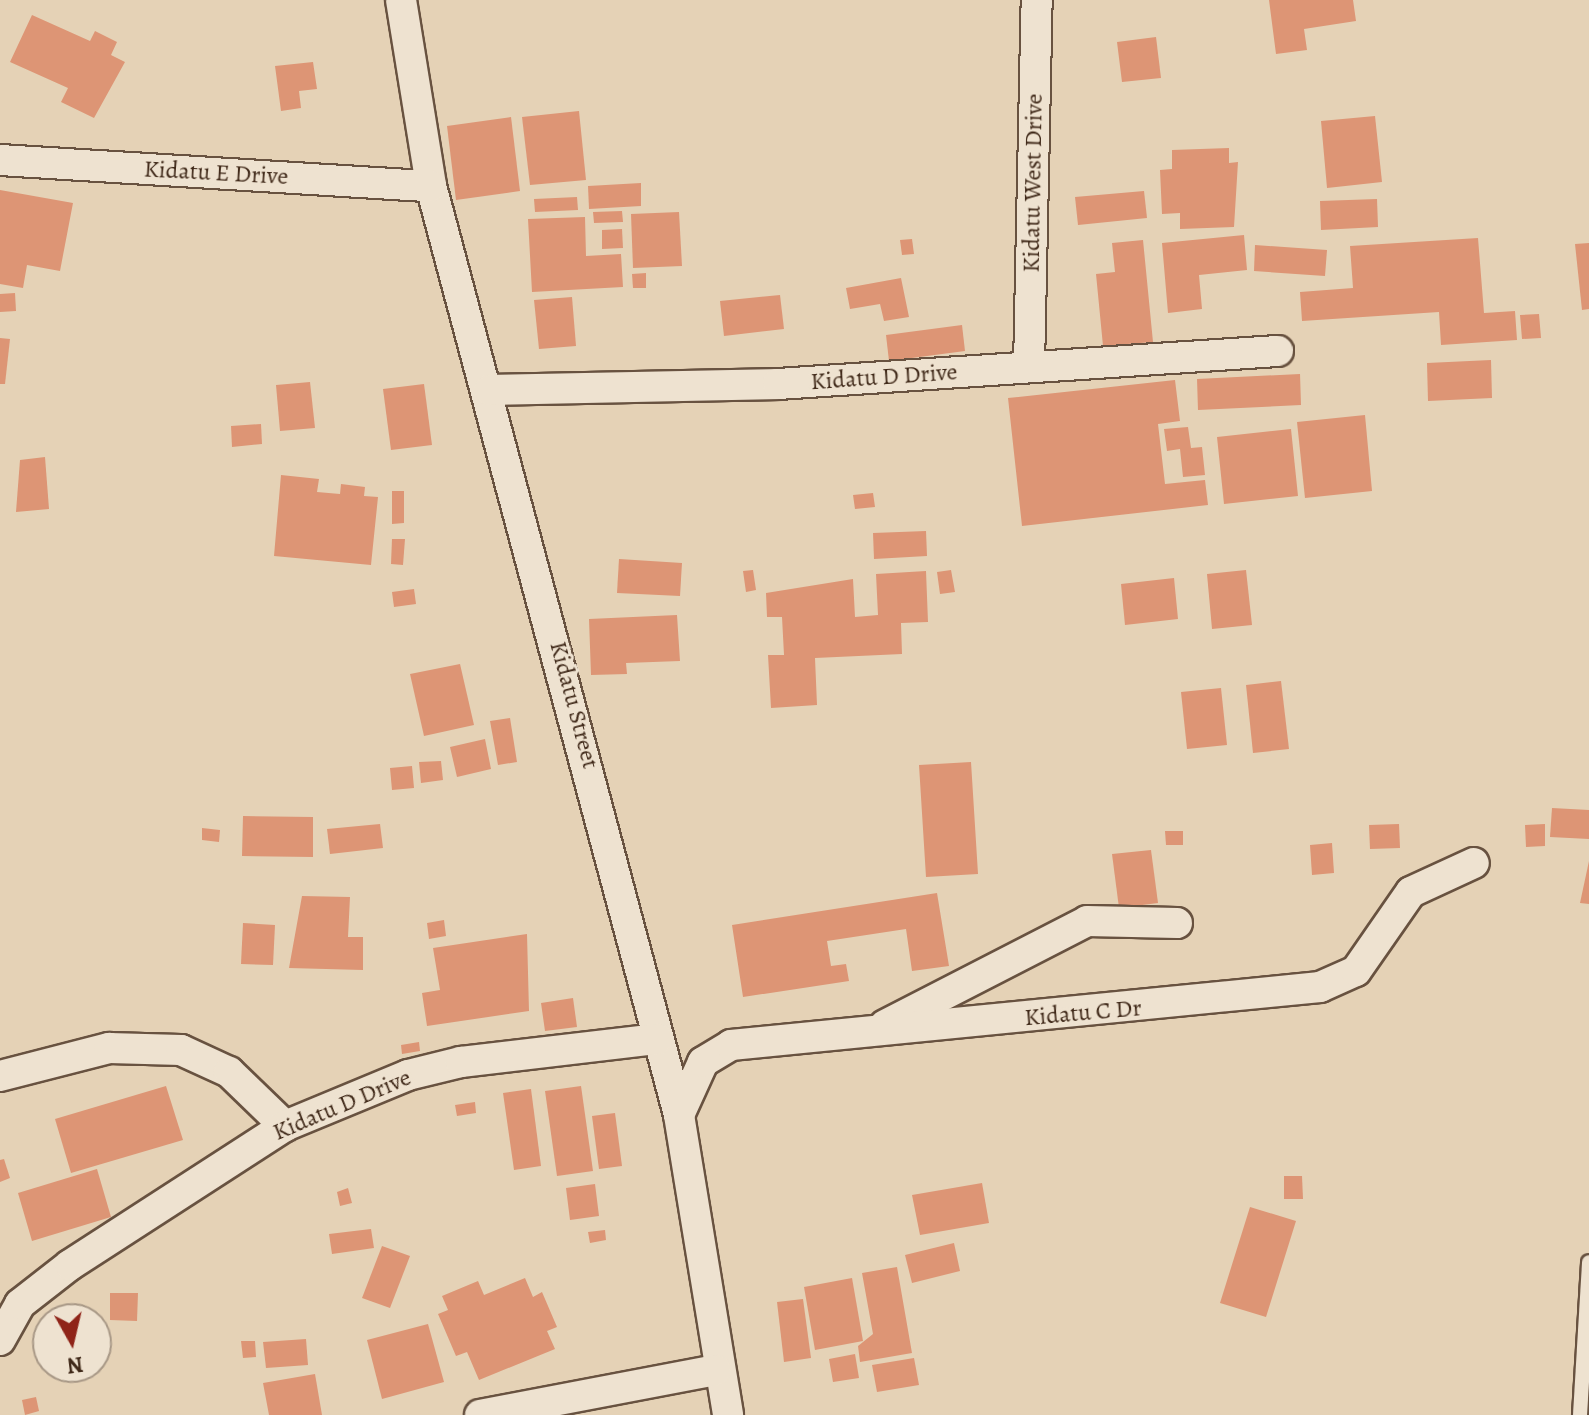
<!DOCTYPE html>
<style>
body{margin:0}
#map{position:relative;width:1589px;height:1415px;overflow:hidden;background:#e5d2b6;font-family:Alegreya,serif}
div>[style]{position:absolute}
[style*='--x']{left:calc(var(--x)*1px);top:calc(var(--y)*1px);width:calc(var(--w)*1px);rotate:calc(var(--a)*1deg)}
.building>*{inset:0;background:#dd9575}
.roads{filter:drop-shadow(2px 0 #685240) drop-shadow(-2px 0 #685240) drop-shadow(0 2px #685240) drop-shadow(0 -2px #685240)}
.lane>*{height:14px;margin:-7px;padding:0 7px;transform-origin:7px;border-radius:7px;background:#eee2d0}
.street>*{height:30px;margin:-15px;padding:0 15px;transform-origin:15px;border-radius:15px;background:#eee2d0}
span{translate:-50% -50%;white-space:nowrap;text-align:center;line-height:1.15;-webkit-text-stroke:6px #eee2d0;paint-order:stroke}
.street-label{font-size:24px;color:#3f2818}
.north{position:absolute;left:32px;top:1303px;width:80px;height:80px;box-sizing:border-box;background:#eee2d0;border:2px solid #a89886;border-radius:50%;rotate:172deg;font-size:22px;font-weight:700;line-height:32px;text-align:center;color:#3f2818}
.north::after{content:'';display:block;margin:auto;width:28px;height:36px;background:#8f2418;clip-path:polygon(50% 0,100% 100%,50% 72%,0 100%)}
</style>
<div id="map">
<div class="building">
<i style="clip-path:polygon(1269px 0,1353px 0,1356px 21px,1304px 29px,1307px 50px,1276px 54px)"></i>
<i style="clip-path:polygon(32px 15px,90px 41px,95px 31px,117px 42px,111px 55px,125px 62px,94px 118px,61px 102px,68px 88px,10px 62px)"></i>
<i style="clip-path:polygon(1156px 37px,1161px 78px,1122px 82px,1117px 42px)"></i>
<i style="clip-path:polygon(313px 62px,317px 89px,299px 91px,301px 108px,281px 111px,275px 66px)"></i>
<i style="clip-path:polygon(579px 111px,586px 180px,530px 185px,522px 117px)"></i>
<i style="clip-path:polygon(1375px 116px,1382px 182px,1327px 188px,1321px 121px)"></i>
<i style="clip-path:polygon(511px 117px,520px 191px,456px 200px,447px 126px)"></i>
<i style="clip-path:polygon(1229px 148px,1229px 163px,1238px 162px,1234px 227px,1180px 229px,1180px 213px,1162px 214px,1160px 170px,1172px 169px,1172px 150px)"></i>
<i style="clip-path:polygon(641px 183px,641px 206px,589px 209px,588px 186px)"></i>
<i style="clip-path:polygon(0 190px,73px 203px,60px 271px,27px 265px,23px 288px,0 284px)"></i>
<i style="clip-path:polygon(1144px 191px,1147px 218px,1078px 225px,1075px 197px)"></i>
<i style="clip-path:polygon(577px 197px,578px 210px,535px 212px,534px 199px)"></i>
<i style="clip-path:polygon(1377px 199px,1378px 227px,1321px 230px,1320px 201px)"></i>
<i style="clip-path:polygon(622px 211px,623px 222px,594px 223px,593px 212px)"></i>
<i style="clip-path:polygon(679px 212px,682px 266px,633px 268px,631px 214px)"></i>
<i style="clip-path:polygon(585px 217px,586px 256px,621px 254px,623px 287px,532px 292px,528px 219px)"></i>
<i style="clip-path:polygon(622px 229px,623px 248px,602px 249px,602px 230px)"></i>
<i style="clip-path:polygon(1244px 235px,1247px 270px,1199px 275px,1202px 309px,1168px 313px,1162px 243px)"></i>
<i style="clip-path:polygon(1478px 238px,1484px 313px,1515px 311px,1517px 340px,1441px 345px,1439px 312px,1302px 321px,1300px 292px,1353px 288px,1350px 246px)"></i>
<i style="clip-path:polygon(912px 239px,914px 254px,902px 255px,900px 240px)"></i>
<i style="clip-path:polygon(1143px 240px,1153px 342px,1103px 346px,1096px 274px,1115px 272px,1112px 243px)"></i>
<i style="clip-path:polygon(1589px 243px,1589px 309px,1582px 310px,1575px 244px)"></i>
<i style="clip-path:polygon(1255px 245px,1327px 250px,1325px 276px,1254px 271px)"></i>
<i style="clip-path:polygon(646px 273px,646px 288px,633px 288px,632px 274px)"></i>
<i style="clip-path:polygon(901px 278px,909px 317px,884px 321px,880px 304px,850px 309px,846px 288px)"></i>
<i style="clip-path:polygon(15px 293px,16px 311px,0 312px,0 294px)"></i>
<i style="clip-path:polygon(780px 295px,784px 329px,724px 336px,720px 301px)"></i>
<i style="clip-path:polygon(572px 297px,576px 346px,539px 349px,534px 300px)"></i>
<i style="clip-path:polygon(1539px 314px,1541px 338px,1522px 339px,1520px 315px)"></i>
<i style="clip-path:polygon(962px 325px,965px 351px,889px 361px,886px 335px)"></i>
<i style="clip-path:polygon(0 338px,10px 339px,5px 384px,0 384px)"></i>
<i style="clip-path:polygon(1491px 360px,1492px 398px,1428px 401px,1427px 363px)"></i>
<i style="clip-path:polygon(1300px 374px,1301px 405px,1198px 410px,1197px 379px)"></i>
<i style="clip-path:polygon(1175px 380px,1180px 421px,1158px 424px,1165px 484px,1205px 480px,1208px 505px,1022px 526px,1008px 398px)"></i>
<i style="clip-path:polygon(310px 382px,315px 428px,280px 431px,276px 385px)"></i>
<i style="clip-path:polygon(424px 384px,432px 445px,391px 450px,383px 389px)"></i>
<i style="clip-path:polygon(1365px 415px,1372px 491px,1305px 498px,1297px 422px)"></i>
<i style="clip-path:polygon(261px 424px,262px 444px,232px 447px,231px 426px)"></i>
<i style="clip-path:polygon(1188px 427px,1191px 448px,1202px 447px,1205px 475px,1183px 477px,1180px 449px,1167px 451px,1164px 429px)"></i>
<i style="clip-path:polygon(1291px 429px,1298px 496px,1224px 504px,1217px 437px)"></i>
<i style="clip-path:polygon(45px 457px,49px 509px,16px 512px,20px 460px)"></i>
<i style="clip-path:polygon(281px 475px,319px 479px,317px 492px,340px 494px,341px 484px,365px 487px,364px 496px,378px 497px,371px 565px,274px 556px)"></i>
<i style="clip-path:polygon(392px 491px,404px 491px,404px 523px,392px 524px)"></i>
<i style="clip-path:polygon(873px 493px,875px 507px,855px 509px,853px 495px)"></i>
<i style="clip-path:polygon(926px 531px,927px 556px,874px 559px,873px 533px)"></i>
<i style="clip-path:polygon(392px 539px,405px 539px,403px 565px,391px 564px)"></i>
<i style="clip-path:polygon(619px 559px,682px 563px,680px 596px,617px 593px)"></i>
<i style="clip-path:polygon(753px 570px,756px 590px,746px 592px,743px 571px)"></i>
<i style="clip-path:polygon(951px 570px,955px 592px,940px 594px,937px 572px)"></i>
<i style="clip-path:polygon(1246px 570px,1252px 625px,1212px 629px,1207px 574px)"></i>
<i style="clip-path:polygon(926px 571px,928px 622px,901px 623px,902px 654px,815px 658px,817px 705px,771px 708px,768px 655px,784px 655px,782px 617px,767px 617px,766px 593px,853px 579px,855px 617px,878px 615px,876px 574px)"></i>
<i style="clip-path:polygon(1174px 578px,1178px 619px,1125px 625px,1121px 584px)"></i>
<i style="clip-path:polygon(414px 589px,416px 604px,394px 607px,392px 592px)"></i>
<i style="clip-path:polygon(677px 615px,680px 661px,626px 663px,627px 674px,591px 675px,589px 619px)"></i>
<i style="clip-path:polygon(460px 664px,474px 725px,424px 736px,410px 674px)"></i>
<i style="clip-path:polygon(1281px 681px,1289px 749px,1253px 753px,1246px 685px)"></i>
<i style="clip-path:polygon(1221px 688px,1227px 745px,1187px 749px,1181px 692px)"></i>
<i style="clip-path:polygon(510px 718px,517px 762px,498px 765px,490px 721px)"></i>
<i style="clip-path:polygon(485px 739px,491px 769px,457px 777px,450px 747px)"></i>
<i style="clip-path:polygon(441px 761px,443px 780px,421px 783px,419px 762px)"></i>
<i style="clip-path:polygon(971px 762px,978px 874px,926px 877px,919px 765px)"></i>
<i style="clip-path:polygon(412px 766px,414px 788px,392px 790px,390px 768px)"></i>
<i style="clip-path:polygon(1552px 808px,1589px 810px,1589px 839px,1550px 837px)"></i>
<i style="clip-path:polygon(243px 816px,313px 817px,313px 857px,242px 856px)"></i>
<i style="clip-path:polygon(380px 824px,383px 848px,330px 854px,327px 829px)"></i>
<i style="clip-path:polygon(1399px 824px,1400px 848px,1370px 849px,1369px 825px)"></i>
<i style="clip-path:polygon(1545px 824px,1545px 846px,1526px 847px,1525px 825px)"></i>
<i style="clip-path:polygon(202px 828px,220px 830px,219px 842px,202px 840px)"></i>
<i style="clip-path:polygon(1165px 831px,1183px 831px,1183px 845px,1166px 845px)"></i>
<i style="clip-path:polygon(1332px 843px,1334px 873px,1312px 875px,1310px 845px)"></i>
<i style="clip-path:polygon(1151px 850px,1158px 903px,1119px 908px,1112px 854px)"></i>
<i style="clip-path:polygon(1589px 861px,1589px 904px,1580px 903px)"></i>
<i style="clip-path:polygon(937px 893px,949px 966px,912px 971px,906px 929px,827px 941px,831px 966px,846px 964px,849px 981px,743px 997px,732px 925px)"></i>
<i style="clip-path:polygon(302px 896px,350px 897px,348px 937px,363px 937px,363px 970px,289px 968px)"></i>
<i style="clip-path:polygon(444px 920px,446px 936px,429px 939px,427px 923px)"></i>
<i style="clip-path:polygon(243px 923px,275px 925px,273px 965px,241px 964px)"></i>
<i style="clip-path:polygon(527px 934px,529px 1011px,427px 1026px,422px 993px,440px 990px,433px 948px)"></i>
<i style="clip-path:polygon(573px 998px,577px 1027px,545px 1031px,541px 1003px)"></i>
<i style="clip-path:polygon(419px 1042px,420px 1051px,402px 1054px,401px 1045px)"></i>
<i style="clip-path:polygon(166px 1086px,183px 1140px,71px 1173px,55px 1119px)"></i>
<i style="clip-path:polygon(581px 1086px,593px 1171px,557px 1176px,545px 1091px)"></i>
<i style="clip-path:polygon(531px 1089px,541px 1166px,514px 1170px,503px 1093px)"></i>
<i style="clip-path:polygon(475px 1102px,476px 1113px,457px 1116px,455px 1105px)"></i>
<i style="clip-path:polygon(615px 1113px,622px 1166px,599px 1169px,592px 1116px)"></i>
<i style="clip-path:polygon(4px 1159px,10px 1178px,0 1182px,0 1160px)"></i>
<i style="clip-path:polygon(97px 1169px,111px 1217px,32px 1241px,18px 1193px)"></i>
<i style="clip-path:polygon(1284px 1176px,1302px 1176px,1303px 1199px,1284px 1199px)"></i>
<i style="clip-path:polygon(982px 1183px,989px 1223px,920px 1235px,912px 1195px)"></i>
<i style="clip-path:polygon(595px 1184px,599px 1216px,570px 1220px,566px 1188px)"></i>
<i style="clip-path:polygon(348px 1188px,352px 1203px,340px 1206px,337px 1192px)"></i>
<i style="clip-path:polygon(1250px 1207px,1296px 1221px,1266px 1317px,1220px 1303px)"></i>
<i style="clip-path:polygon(371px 1229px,374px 1248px,332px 1254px,329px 1234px)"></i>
<i style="clip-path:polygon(605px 1230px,606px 1240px,590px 1243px,588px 1232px)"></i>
<i style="clip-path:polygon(954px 1243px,960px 1271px,912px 1283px,905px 1255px)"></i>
<i style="clip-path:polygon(382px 1246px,410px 1256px,390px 1308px,362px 1298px)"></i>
<i style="clip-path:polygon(897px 1267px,912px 1353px,860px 1362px,858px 1346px,873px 1334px,862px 1273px)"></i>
<i style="clip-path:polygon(525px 1278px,533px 1297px,542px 1292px,557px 1327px,547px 1331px,555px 1349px,479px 1380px,467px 1352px,456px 1356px,438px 1314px,448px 1310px,442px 1296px,478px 1281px,484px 1295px)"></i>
<i style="clip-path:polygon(852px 1278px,863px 1341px,815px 1350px,804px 1287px)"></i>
<i style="clip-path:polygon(110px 1293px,138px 1293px,137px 1321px,110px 1320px)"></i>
<i style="clip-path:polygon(803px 1299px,811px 1358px,784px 1362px,777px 1302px)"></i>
<i style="clip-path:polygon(428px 1324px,444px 1382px,382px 1399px,367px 1340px)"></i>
<i style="clip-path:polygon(306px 1339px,308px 1365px,266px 1368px,263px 1342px)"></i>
<i style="clip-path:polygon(241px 1341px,255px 1341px,256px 1357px,243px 1358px)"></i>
<i style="clip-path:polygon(855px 1354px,859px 1378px,833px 1382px,829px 1359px)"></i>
<i style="clip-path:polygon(914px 1358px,919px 1385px,877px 1392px,872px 1365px)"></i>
<i style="clip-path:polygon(315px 1374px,322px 1415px,269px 1415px,263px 1383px)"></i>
<i style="clip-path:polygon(36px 1397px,39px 1411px,25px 1415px,22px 1400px)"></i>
</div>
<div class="roads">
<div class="lane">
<i style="--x:1580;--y:1415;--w:153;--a:-86.6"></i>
</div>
<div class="street">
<i style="--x:401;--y:0;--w:188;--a:80.8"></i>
<i style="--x:431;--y:186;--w:962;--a:75.05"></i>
<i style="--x:679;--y:1115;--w:304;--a:80.7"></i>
<i style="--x:0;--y:160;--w:432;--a:3.5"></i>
<i style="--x:1029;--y:367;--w:367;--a:-88.8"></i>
<i style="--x:490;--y:390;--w:288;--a:-1.2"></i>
<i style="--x:778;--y:384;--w:501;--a:-3.78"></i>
<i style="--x:885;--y:1025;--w:227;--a:-27.2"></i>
<i style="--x:1087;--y:921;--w:90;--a:1.3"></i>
<i style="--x:0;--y:1076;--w:113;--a:-14.4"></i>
<i style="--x:109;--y:1048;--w:72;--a:1.6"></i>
<i style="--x:181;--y:1050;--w:53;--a:24.6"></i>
<i style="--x:229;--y:1072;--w:78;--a:44"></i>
<i style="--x:679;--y:1115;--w:58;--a:-65.6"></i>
<i style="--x:703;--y:1062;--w:33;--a:-31"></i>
<i style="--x:731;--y:1045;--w:592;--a:-5.62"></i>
<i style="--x:1320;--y:987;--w:39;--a:-24"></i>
<i style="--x:1356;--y:971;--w:96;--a:-55.2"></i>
<i style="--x:1411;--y:892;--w:69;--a:-24.7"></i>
<i style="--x:0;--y:1340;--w:41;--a:-60.9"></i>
<i style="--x:20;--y:1304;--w:63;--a:-38"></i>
<i style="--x:70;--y:1265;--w:256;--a:-32.9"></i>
<i style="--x:285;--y:1126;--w:133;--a:-22.5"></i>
<i style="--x:408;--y:1075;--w:55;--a:-13.8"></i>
<i style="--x:461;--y:1062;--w:198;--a:-6.7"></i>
<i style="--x:480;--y:1415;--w:240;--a:-10.8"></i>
</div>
</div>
<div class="street-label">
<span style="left:216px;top:173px;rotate:3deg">Kidatu E Drive</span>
<span style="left:1033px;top:183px;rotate:-89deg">Kidatu West Drive</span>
<span style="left:884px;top:377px;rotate:-4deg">Kidatu D Drive</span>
<span style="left:574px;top:705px;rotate:75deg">Kidatu Street</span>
<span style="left:1083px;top:1013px;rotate:-5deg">Kidatu C Dr</span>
<span style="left:342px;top:1105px;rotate:-23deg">Kidatu D Drive</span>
</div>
<div class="north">N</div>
</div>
